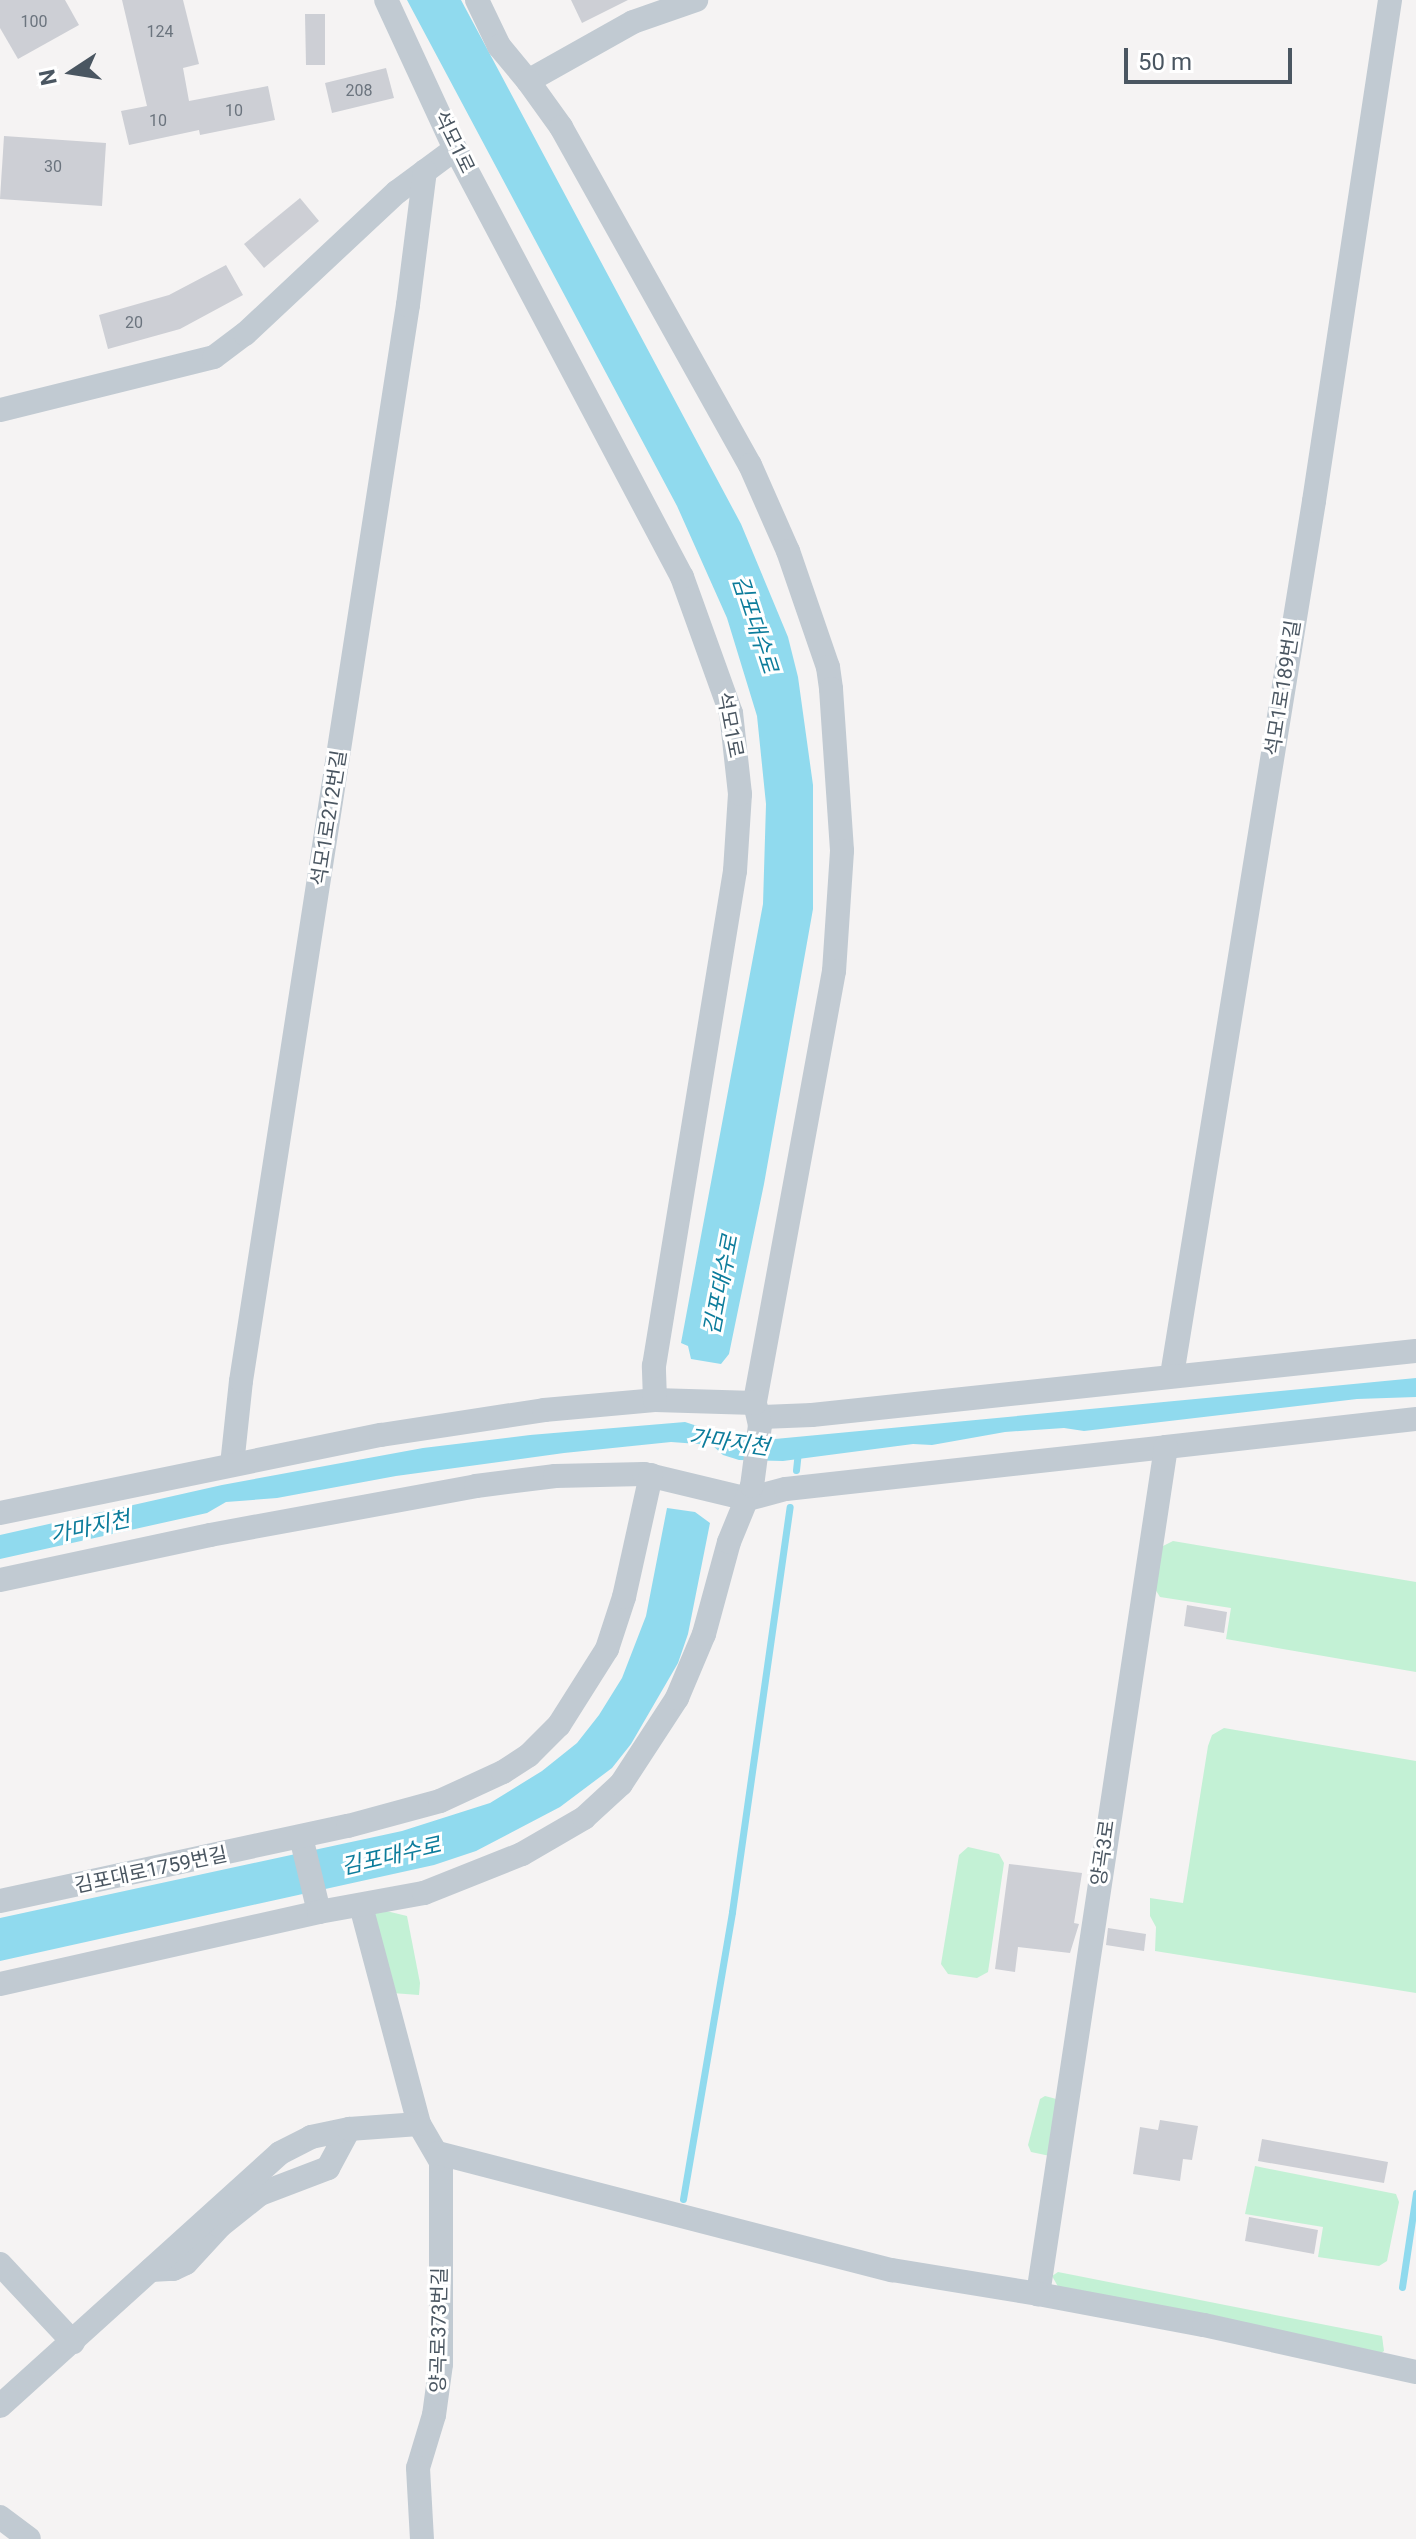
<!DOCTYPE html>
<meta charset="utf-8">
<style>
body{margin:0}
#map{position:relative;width:1416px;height:2539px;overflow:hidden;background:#f5f3f3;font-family:Roboto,"Noto Sans KR",sans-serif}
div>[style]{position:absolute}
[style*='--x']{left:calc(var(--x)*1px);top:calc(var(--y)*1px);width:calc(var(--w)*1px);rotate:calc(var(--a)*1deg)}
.green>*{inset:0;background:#c3f1d5}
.water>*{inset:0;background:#90daee}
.stream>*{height:7px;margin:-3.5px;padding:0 3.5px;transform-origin:3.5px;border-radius:3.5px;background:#90daee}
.building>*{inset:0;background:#cdcfd5}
.minor>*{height:24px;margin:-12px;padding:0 12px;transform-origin:12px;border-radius:12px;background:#c1cad2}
span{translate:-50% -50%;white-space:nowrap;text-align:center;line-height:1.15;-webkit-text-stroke:6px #fff;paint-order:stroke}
.number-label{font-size:16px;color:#6b747e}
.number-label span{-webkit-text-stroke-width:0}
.street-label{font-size:20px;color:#4a5661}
.water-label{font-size:22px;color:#0c7c9b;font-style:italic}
.north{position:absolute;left:32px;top:32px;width:80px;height:80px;-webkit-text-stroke:6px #fff;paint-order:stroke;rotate:258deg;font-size:22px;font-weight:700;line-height:32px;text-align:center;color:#4a5661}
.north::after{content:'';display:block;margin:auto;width:28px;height:36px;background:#4a5661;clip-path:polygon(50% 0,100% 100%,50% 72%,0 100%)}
.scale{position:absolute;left:1124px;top:48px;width:168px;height:36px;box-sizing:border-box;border:4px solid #4a5661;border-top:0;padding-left:10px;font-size:24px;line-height:28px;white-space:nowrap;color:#4a5661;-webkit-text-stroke:6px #fff;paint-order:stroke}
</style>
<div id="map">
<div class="green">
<i style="clip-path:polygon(1173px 1541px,1416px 1582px,1416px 1672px,1226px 1639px,1231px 1608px,1160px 1597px,1155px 1589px,1161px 1547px)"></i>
<i style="clip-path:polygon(1224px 1728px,1416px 1761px,1416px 1993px,1155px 1951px,1156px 1927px,1150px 1916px,1150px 1898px,1183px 1903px,1208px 1746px,1212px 1735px)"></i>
<i style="clip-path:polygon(968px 1847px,999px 1854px,1004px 1863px,988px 1972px,977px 1978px,948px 1974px,941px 1964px,959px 1855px)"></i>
<i style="clip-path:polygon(378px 1909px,407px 1916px,420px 1983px,419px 1995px,392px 1993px,371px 1916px)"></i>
<i style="clip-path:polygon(1045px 2096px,1060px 2100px,1050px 2156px,1031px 2152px,1028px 2145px,1040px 2099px)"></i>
<i style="clip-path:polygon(1255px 2166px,1396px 2194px,1399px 2202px,1387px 2261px,1379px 2266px,1318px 2257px,1323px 2227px,1245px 2214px)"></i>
<i style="clip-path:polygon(1058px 2272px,1382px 2336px,1384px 2351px,1378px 2355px,1060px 2290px,1052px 2276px)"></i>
</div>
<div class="water">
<i style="clip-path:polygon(407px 0,461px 0,741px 524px,788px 637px,798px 677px,813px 785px,813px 909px,764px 1184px,729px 1354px,721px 1364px,691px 1359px,688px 1346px,681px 1343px,763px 904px,766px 804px,757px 716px,727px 618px,677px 506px)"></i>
<i style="clip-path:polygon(1416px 1378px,1416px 1397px,1357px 1399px,1084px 1431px,1064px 1428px,1005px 1432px,932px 1445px,913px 1444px,783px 1461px,739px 1460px,723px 1455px,712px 1445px,671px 1442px,564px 1453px,396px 1476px,277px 1498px,226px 1502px,207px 1513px,0 1559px,0 1535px,222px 1485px,423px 1448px,530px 1435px,685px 1422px,737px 1439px,775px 1439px)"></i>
<i style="clip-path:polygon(667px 1508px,695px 1512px,710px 1523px,688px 1634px,678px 1663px,631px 1744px,612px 1768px,560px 1807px,476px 1851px,434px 1865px,0 1961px,0 1918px,402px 1831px,490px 1803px,542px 1771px,577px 1743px,599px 1715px,622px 1678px,646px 1616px)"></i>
</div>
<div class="stream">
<i style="--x:796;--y:1470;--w:18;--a:-84"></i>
<i style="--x:683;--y:2199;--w:291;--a:-80.3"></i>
<i style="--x:732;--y:1912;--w:409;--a:-81.9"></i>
<i style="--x:1402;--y:2287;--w:95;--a:-81.5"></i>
</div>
<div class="building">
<i style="clip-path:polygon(0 0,65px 0,79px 25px,18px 59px,0 28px)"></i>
<i style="clip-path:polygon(122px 0,183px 0,199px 64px,183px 68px,189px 101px,268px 86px,275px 120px,200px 135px,199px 130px,129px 145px,121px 111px,147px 106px)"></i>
<i style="clip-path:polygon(571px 0,628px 0,582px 23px)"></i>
<i style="clip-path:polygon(305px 14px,325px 14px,325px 65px,306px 65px)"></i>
<i style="clip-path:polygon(386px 68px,394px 98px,332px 113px,325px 83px)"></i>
<i style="clip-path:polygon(4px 136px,106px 143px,102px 206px,0 199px)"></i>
<i style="clip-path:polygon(300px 198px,319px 221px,264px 268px,244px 244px)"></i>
<i style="clip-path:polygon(226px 265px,243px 295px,180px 329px,108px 349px,99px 315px,169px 295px)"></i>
<i style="clip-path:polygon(1187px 1605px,1227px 1612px,1224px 1633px,1184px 1626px)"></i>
<i style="clip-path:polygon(1009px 1864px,1082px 1873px,1074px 1923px,1079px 1924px,1070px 1953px,1018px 1947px,1015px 1972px,995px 1969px)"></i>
<i style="clip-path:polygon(1108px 1928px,1146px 1934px,1144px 1951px,1106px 1945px)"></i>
<i style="clip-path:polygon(1160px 2120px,1198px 2126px,1192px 2160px,1183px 2159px,1180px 2181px,1133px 2174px,1140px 2127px,1158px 2130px)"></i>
<i style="clip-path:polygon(1262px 2139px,1388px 2162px,1384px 2183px,1258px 2161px)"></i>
<i style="clip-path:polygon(1249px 2217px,1318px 2230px,1314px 2254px,1245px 2241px)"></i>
</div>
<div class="minor">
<i style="--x:477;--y:0;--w:51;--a:64.4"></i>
<i style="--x:499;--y:46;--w:45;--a:50.4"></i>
<i style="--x:528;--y:81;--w:120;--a:-29.3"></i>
<i style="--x:633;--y:22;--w:67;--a:-19.2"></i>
<i style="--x:528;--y:81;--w:57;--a:54.3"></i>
<i style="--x:561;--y:127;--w:387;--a:60.8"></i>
<i style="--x:750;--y:465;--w:94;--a:66.2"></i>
<i style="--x:788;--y:551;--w:123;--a:71"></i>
<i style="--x:828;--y:667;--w:22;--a:82"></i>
<i style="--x:831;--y:689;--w:162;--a:86.1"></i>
<i style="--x:842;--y:851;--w:120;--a:93.8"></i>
<i style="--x:834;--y:971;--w:439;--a:100.4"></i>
<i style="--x:0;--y:410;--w:220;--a:-13.9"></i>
<i style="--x:214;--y:357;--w:39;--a:-37"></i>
<i style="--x:245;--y:334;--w:208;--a:-43.1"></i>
<i style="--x:397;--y:192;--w:72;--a:-36.6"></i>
<i style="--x:1172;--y:1375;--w:885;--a:-80.77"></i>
<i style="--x:1314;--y:501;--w:507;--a:-81.37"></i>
<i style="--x:759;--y:1417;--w:53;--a:-2.2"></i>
<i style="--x:812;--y:1415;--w:607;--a:-6.05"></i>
<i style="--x:1166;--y:1447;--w:252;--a:-6.4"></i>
<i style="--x:232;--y:1465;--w:84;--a:-83.9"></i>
<i style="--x:241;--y:1381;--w:1089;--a:-81.18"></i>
<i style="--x:408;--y:305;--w:135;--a:-82.8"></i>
<i style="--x:0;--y:1513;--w:389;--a:-11.6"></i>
<i style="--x:381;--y:1435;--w:165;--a:-8.7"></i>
<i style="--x:544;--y:1410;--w:111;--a:-5.1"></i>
<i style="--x:0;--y:1580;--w:215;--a:-12.1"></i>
<i style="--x:210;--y:1535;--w:270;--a:-10.4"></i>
<i style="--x:476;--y:1486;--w:80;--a:-7.2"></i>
<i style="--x:555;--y:1476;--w:89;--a:-1.3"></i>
<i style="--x:644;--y:1474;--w:107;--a:13.5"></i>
<i style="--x:748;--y:1499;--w:39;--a:-15"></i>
<i style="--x:786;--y:1489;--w:382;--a:-6.3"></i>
<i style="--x:1166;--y:1447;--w:857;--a:98.59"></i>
<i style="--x:1038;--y:2294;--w:169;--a:10.6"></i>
<i style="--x:1204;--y:2325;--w:217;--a:12.5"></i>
<i style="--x:301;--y:1837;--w:77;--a:76.5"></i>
<i style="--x:0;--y:1901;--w:356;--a:-12.2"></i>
<i style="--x:348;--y:1826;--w:95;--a:-15.2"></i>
<i style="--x:440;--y:1801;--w:69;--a:-24.7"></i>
<i style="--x:503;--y:1772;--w:31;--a:-33"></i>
<i style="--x:529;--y:1755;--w:42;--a:-45"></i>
<i style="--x:559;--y:1725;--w:90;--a:-57.7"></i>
<i style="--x:607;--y:1649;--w:55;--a:-71.9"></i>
<i style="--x:624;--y:1597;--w:125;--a:-77.5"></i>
<i style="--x:361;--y:1906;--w:226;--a:75.1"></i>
<i style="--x:419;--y:2124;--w:44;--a:59.9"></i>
<i style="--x:441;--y:2162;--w:202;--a:90"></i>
<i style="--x:441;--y:2364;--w:51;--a:97.8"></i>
<i style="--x:434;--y:2415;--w:55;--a:106.8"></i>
<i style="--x:418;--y:2468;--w:71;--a:86.8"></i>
<i style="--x:0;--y:1984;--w:327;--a:-12.7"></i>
<i style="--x:319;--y:1912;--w:107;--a:-10.3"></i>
<i style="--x:424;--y:1893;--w:105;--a:-21.7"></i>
<i style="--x:522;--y:1854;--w:72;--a:-30.1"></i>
<i style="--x:584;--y:1818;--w:50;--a:-42.6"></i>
<i style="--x:621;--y:1784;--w:103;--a:-56.9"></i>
<i style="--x:677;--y:1698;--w:69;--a:-67.1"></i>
<i style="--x:704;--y:1634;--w:95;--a:-74.8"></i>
<i style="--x:729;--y:1542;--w:61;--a:-67.7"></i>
<i style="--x:752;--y:1486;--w:62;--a:-82.5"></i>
<i style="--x:760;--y:1425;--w:23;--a:-103"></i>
<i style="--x:755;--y:1403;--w:100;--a:-178.3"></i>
<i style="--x:655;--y:1400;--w:34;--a:-92"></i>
<i style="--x:654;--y:1366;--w:502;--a:-80.71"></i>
<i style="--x:735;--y:871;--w:77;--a:-86.3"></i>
<i style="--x:740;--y:794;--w:81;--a:-96.3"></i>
<i style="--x:731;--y:713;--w:145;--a:-109.8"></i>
<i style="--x:682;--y:577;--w:484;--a:-117.9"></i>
<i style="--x:455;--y:149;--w:164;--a:-114.8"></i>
<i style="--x:438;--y:2153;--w:469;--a:14.5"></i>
<i style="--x:892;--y:2270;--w:148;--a:9.3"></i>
<i style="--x:0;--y:2264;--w:107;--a:46.9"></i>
<i style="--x:151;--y:2270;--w:22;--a:-3"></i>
<i style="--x:173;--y:2269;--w:14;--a:-25"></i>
<i style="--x:186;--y:2263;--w:50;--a:-47.4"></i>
<i style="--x:220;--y:2226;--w:51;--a:-38.7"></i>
<i style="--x:260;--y:2194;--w:73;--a:-20.9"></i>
<i style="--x:328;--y:2168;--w:44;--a:-61.7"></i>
<i style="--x:0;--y:2406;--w:377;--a:-42.1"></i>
<i style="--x:280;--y:2153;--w:35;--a:-27"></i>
<i style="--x:311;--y:2137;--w:39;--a:-12"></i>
<i style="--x:349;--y:2129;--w:70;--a:-4.1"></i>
<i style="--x:0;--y:2517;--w:36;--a:37"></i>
</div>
<div class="number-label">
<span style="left:34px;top:22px">100</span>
<span style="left:160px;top:32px">124</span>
<span style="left:359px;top:91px">208</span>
<span style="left:234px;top:111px">10</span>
<span style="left:158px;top:121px">10</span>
<span style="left:53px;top:167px">30</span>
<span style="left:134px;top:323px">20</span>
</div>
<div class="street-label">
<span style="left:454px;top:142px;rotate:64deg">석모1로</span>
<span style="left:1283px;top:688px;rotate:-81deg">석모1로189번길</span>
<span style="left:730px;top:725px;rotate:79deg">석모1로</span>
<span style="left:329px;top:818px;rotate:-81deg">석모1로212번길</span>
<span style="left:1103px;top:1853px;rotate:-82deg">양곡3로</span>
<span style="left:151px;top:1870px;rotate:-12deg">김포대로1759번길</span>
<span style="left:439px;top:2330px;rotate:-89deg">양곡로373번길</span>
</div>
<div class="water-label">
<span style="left:755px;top:624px;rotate:72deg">김포대수로</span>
<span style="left:721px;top:1285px;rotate:-79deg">김포대수로</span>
<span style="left:729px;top:1442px;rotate:8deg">가마지천</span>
<span style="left:90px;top:1527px;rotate:-12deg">가마지천</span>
<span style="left:391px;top:1856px;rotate:-13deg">김포대수로</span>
</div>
<div class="north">N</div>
<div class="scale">50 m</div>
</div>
